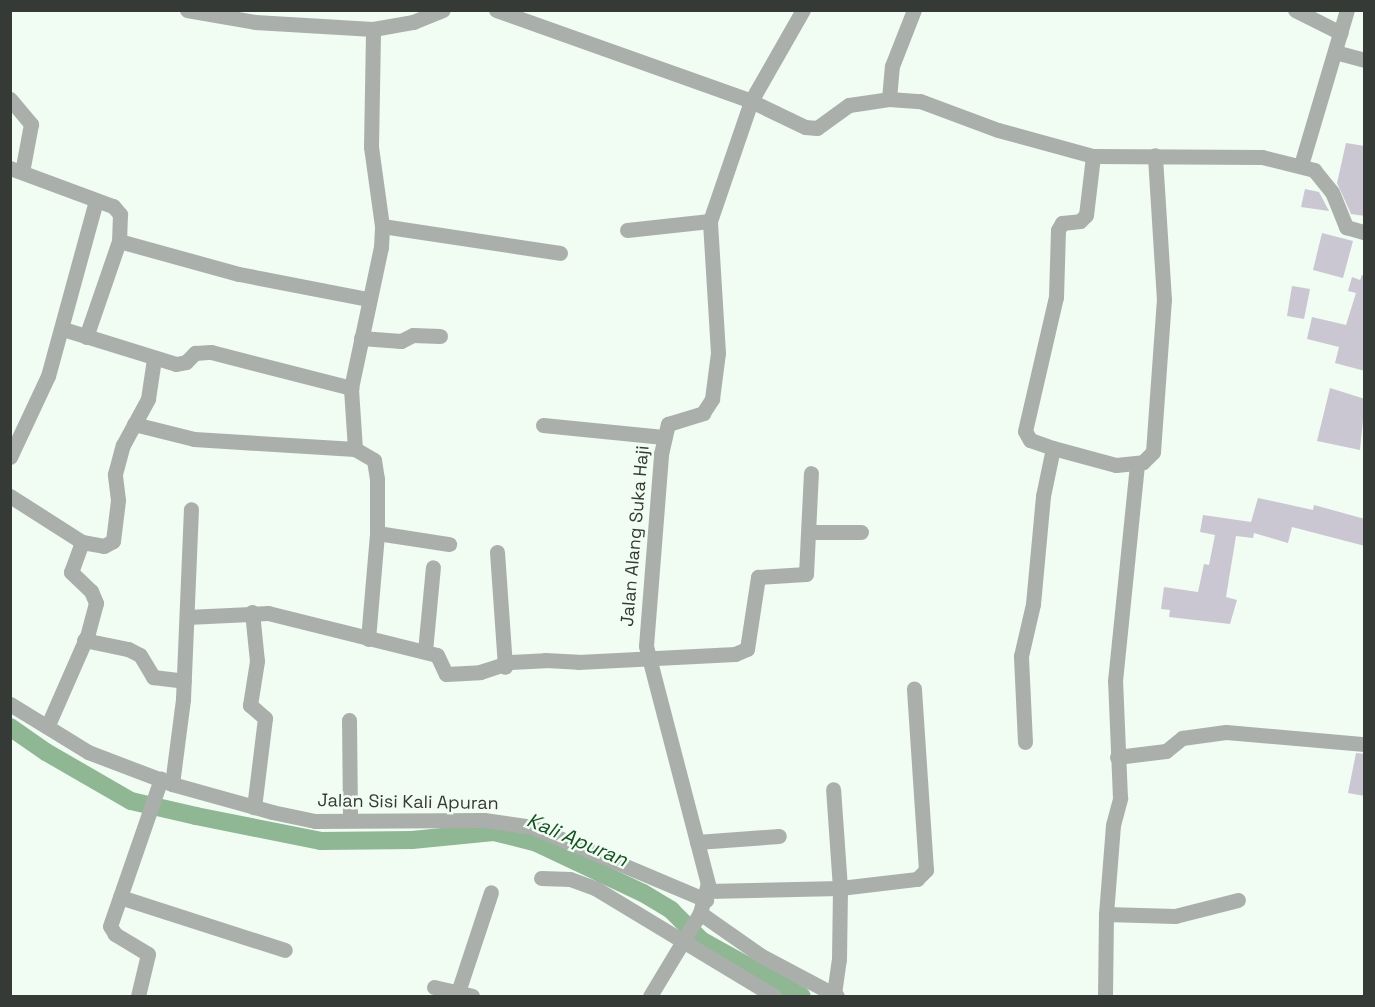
<!DOCTYPE html>
<style>
body{margin:0}
#map{position:relative;width:1375px;height:1007px;overflow:hidden;background:#f1fcf2;font-family:"Space Grotesk",sans-serif}
div>[style]{position:absolute}
[style*='--x']{left:calc(var(--x)*1px);top:calc(var(--y)*1px);width:calc(var(--w)*1px);rotate:calc(var(--a)*1deg)}
.canal>*{height:18px;margin:-9px;padding:0 9px;transform-origin:9px;border-radius:9px;background:#8fb794}
.building>*{inset:0;background:#cac7d3}
.street>*{height:15px;margin:-7.5px;padding:0 7.5px;transform-origin:7.5px;border-radius:7.5px;background:#abafab}
span{translate:-50% -50%;white-space:nowrap;text-align:center;line-height:1.15;-webkit-text-stroke:5px #f1fcf2;paint-order:stroke}
.street-label{font-size:18px;color:#353a36}
.water-label{font-size:20px;color:#145022;font-style:italic}
.frame{position:absolute;inset:0;border:12px solid #353a36;pointer-events:none}
</style>
<div id="map">
<div class="canal">
<i style="--x:10;--y:727;--w:44;--a:34.8"></i>
<i style="--x:46;--y:752;--w:98;--a:30"></i>
<i style="--x:131;--y:801;--w:67;--a:13"></i>
<i style="--x:196;--y:816;--w:127;--a:11.3"></i>
<i style="--x:321;--y:841;--w:91;--a:-0.6"></i>
<i style="--x:412;--y:840;--w:82;--a:-5.6"></i>
<i style="--x:494;--y:832;--w:44;--a:14.3"></i>
<i style="--x:537;--y:843;--w:117;--a:25.3"></i>
<i style="--x:643;--y:893;--w:33;--a:31"></i>
<i style="--x:671;--y:910;--w:42;--a:45"></i>
<i style="--x:701;--y:940;--w:115;--a:29"></i>
</div>
<div class="building">
<i style="clip-path:polygon(1346px 143px,1365px 146px,1365px 216px,1351px 214px,1337px 183px)"></i>
<i style="clip-path:polygon(1305px 189px,1319px 192px,1329px 211px,1301px 207px)"></i>
<i style="clip-path:polygon(1322px 233px,1353px 241px,1343px 278px,1313px 270px)"></i>
<i style="clip-path:polygon(1362px 275px,1365px 276px,1365px 371px,1335px 363px,1339px 347px,1307px 339px,1312px 317px,1346px 325px,1356px 293px,1348px 291px,1352px 277px,1360px 280px)"></i>
<i style="clip-path:polygon(1292px 286px,1310px 289px,1304px 319px,1287px 316px)"></i>
<i style="clip-path:polygon(1330px 388px,1365px 399px,1360px 450px,1317px 441px)"></i>
<i style="clip-path:polygon(1258px 498px,1313px 510px,1314px 505px,1365px 519px,1365px 546px,1292px 527px,1288px 543px,1254px 533px,1253px 538px,1236px 536px,1226px 597px,1237px 600px,1230px 624px,1169px 617px,1170px 610px,1161px 609px,1164px 587px,1198px 592px,1204px 564px,1209px 565px,1215px 535px,1200px 532px,1203px 515px,1251px 522px)"></i>
<i style="clip-path:polygon(1356px 753px,1365px 754px,1365px 796px,1348px 793px)"></i>
</div>
<div class="street">
<i style="--x:187;--y:10;--w:69;--a:10"></i>
<i style="--x:255;--y:22;--w:118;--a:3.4"></i>
<i style="--x:373;--y:29;--w:41;--a:-9.9"></i>
<i style="--x:413;--y:22;--w:32;--a:-22"></i>
<i style="--x:496;--y:10;--w:271;--a:19.6"></i>
<i style="--x:751;--y:101;--w:105;--a:-60.3"></i>
<i style="--x:1295;--y:10;--w:51;--a:26.6"></i>
<i style="--x:1335;--y:52;--w:30;--a:15"></i>
<i style="--x:10;--y:99;--w:33;--a:50"></i>
<i style="--x:31;--y:124;--w:49;--a:100.6"></i>
<i style="--x:889;--y:99;--w:33;--a:-85"></i>
<i style="--x:892;--y:66;--w:60;--a:-68.6"></i>
<i style="--x:1301;--y:165;--w:162;--a:-73.5"></i>
<i style="--x:10;--y:168;--w:110;--a:20.3"></i>
<i style="--x:113;--y:206;--w:11;--a:49"></i>
<i style="--x:120;--y:214;--w:27;--a:92"></i>
<i style="--x:119;--y:241;--w:124;--a:15.4"></i>
<i style="--x:239;--y:274;--w:131;--a:11"></i>
<i style="--x:382;--y:226;--w:180;--a:8.6"></i>
<i style="--x:627;--y:230;--w:83;--a:-6.2"></i>
<i style="--x:63;--y:329;--w:118;--a:17.2"></i>
<i style="--x:176;--y:364;--w:10;--a:-11"></i>
<i style="--x:186;--y:362;--w:13;--a:-45"></i>
<i style="--x:195;--y:353;--w:16;--a:-4"></i>
<i style="--x:211;--y:352;--w:145;--a:14.4"></i>
<i style="--x:86;--y:337;--w:102;--a:-71"></i>
<i style="--x:361;--y:338;--w:40;--a:4.3"></i>
<i style="--x:401;--y:341;--w:13;--a:-27"></i>
<i style="--x:413;--y:335;--w:27;--a:2"></i>
<i style="--x:134;--y:424;--w:62;--a:14"></i>
<i style="--x:194;--y:439;--w:161;--a:3.6"></i>
<i style="--x:543;--y:425;--w:121;--a:5.7"></i>
<i style="--x:1053;--y:448;--w:65;--a:15.1"></i>
<i style="--x:1116;--y:465;--w:27;--a:-6"></i>
<i style="--x:1143;--y:462;--w:14;--a:-45"></i>
<i style="--x:1153;--y:452;--w:152;--a:-85.9"></i>
<i style="--x:1164;--y:300;--w:145;--a:-93.6"></i>
<i style="--x:10;--y:457;--w:89;--a:-64.9"></i>
<i style="--x:48;--y:376;--w:181;--a:-74.7"></i>
<i style="--x:10;--y:496;--w:85;--a:32.6"></i>
<i style="--x:82;--y:542;--w:32;--a:110"></i>
<i style="--x:71;--y:572;--w:28;--a:44"></i>
<i style="--x:91;--y:591;--w:13;--a:67"></i>
<i style="--x:96;--y:603;--w:34;--a:105"></i>
<i style="--x:87;--y:636;--w:99;--a:113.7"></i>
<i style="--x:809;--y:532;--w:52;--a:0"></i>
<i style="--x:377;--y:533;--w:73;--a:8.7"></i>
<i style="--x:82;--y:542;--w:22;--a:10"></i>
<i style="--x:104;--y:546;--w:10;--a:-29"></i>
<i style="--x:113;--y:541;--w:41;--a:-83"></i>
<i style="--x:118;--y:500;--w:26;--a:-97"></i>
<i style="--x:115;--y:474;--w:30;--a:-75"></i>
<i style="--x:123;--y:445;--w:52;--a:-61.5"></i>
<i style="--x:148;--y:399;--w:40;--a:-81.5"></i>
<i style="--x:497;--y:552;--w:115;--a:86"></i>
<i style="--x:252;--y:612;--w:49;--a:84.2"></i>
<i style="--x:257;--y:661;--w:45;--a:99"></i>
<i style="--x:250;--y:705;--w:20;--a:41"></i>
<i style="--x:265;--y:718;--w:90;--a:97"></i>
<i style="--x:187;--y:617;--w:81;--a:-2.8"></i>
<i style="--x:268;--y:613;--w:174;--a:14"></i>
<i style="--x:437;--y:655;--w:21;--a:65"></i>
<i style="--x:446;--y:674;--w:34;--a:-3"></i>
<i style="--x:480;--y:672;--w:32;--a:-18"></i>
<i style="--x:510;--y:662;--w:35;--a:-3"></i>
<i style="--x:545;--y:660;--w:33;--a:3"></i>
<i style="--x:578;--y:662;--w:157;--a:-2.9"></i>
<i style="--x:735;--y:654;--w:13;--a:-23"></i>
<i style="--x:747;--y:649;--w:73;--a:-81.3"></i>
<i style="--x:758;--y:577;--w:48;--a:-3.6"></i>
<i style="--x:806;--y:574;--w:101;--a:-87.2"></i>
<i style="--x:368;--y:639;--w:106;--a:-85.1"></i>
<i style="--x:377;--y:533;--w:54;--a:-90"></i>
<i style="--x:377;--y:479;--w:19;--a:-99"></i>
<i style="--x:374;--y:460;--w:22;--a:-150"></i>
<i style="--x:355;--y:449;--w:61;--a:-93.8"></i>
<i style="--x:351;--y:388;--w:144;--a:-78"></i>
<i style="--x:381;--y:247;--w:21;--a:-87"></i>
<i style="--x:382;--y:226;--w:80;--a:-97.9"></i>
<i style="--x:371;--y:147;--w:118;--a:-89"></i>
<i style="--x:84;--y:640;--w:45;--a:11.6"></i>
<i style="--x:128;--y:649;--w:13;--a:27"></i>
<i style="--x:140;--y:655;--w:26;--a:59"></i>
<i style="--x:153;--y:677;--w:31;--a:7"></i>
<i style="--x:425;--y:651;--w:84;--a:-84.6"></i>
<i style="--x:10;--y:704;--w:92;--a:31.6"></i>
<i style="--x:88;--y:752;--w:90;--a:20.9"></i>
<i style="--x:172;--y:784;--w:104;--a:15.6"></i>
<i style="--x:272;--y:812;--w:44;--a:11.8"></i>
<i style="--x:315;--y:821;--w:169;--a:-0.3"></i>
<i style="--x:484;--y:820;--w:49;--a:8.1"></i>
<i style="--x:533;--y:827;--w:188;--a:22.9"></i>
<i style="--x:349;--y:720;--w:100;--a:89.4"></i>
<i style="--x:1025;--y:742;--w:86;--a:-92.7"></i>
<i style="--x:1021;--y:656;--w:53;--a:-77"></i>
<i style="--x:1033;--y:604;--w:108;--a:-84.7"></i>
<i style="--x:1043;--y:496;--w:49;--a:-78.2"></i>
<i style="--x:1053;--y:448;--w:24;--a:-161"></i>
<i style="--x:1030;--y:440;--w:10;--a:-119"></i>
<i style="--x:1025;--y:431;--w:138;--a:-77"></i>
<i style="--x:1056;--y:297;--w:67;--a:-88.3"></i>
<i style="--x:1058;--y:230;--w:8;--a:-60"></i>
<i style="--x:1062;--y:223;--w:18;--a:-6"></i>
<i style="--x:1080;--y:221;--w:8;--a:-45"></i>
<i style="--x:1086;--y:215;--w:59;--a:-83.2"></i>
<i style="--x:1117;--y:757;--w:49;--a:-7"></i>
<i style="--x:1166;--y:751;--w:21;--a:-39"></i>
<i style="--x:1182;--y:738;--w:44;--a:-7.8"></i>
<i style="--x:1226;--y:732;--w:139;--a:5"></i>
<i style="--x:172;--y:784;--w:86;--a:-82.6"></i>
<i style="--x:183;--y:699;--w:190;--a:-87.6"></i>
<i style="--x:697;--y:842;--w:82;--a:-4.2"></i>
<i style="--x:541;--y:878;--w:29;--a:2"></i>
<i style="--x:570;--y:879;--w:27;--a:20"></i>
<i style="--x:595;--y:888;--w:209;--a:31.1"></i>
<i style="--x:708;--y:891;--w:132;--a:-1.3"></i>
<i style="--x:840;--y:888;--w:99;--a:-94"></i>
<i style="--x:120;--y:897;--w:173;--a:17.8"></i>
<i style="--x:700;--y:913;--w:73;--a:35"></i>
<i style="--x:760;--y:955;--w:87;--a:28"></i>
<i style="--x:1106;--y:914;--w:69;--a:1.7"></i>
<i style="--x:1175;--y:916;--w:65;--a:-14.3"></i>
<i style="--x:434;--y:987;--w:39;--a:13"></i>
<i style="--x:458;--y:992;--w:105;--a:-71.7"></i>
<i style="--x:834;--y:994;--w:34;--a:-82"></i>
<i style="--x:839;--y:960;--w:72;--a:-89.2"></i>
<i style="--x:840;--y:888;--w:78;--a:-6.7"></i>
<i style="--x:917;--y:879;--w:13;--a:-45"></i>
<i style="--x:926;--y:870;--w:182;--a:-93.8"></i>
<i style="--x:138;--y:996;--w:43;--a:-76.6"></i>
<i style="--x:148;--y:954;--w:39;--a:-149"></i>
<i style="--x:115;--y:934;--w:9;--a:-122"></i>
<i style="--x:110;--y:926;--w:156;--a:-70.9"></i>
<i style="--x:650;--y:996;--w:97;--a:-58.9"></i>
<i style="--x:700;--y:913;--w:30;--a:-75"></i>
<i style="--x:708;--y:884;--w:246;--a:-104.6"></i>
<i style="--x:646;--y:646;--w:193;--a:-85.5"></i>
<i style="--x:661;--y:454;--w:31;--a:-77"></i>
<i style="--x:668;--y:424;--w:37;--a:-17"></i>
<i style="--x:703;--y:413;--w:17;--a:-57"></i>
<i style="--x:712;--y:399;--w:46;--a:-82.6"></i>
<i style="--x:718;--y:353;--w:132;--a:-93.5"></i>
<i style="--x:710;--y:221;--w:127;--a:-71.1"></i>
<i style="--x:751;--y:101;--w:60;--a:25.7"></i>
<i style="--x:805;--y:127;--w:12;--a:5"></i>
<i style="--x:817;--y:128;--w:39;--a:-36"></i>
<i style="--x:849;--y:105;--w:40;--a:-8.5"></i>
<i style="--x:889;--y:99;--w:31;--a:4"></i>
<i style="--x:920;--y:101;--w:83;--a:20.4"></i>
<i style="--x:998;--y:130;--w:98;--a:15.3"></i>
<i style="--x:1093;--y:156;--w:169;--a:0.3"></i>
<i style="--x:1262;--y:157;--w:54;--a:14"></i>
<i style="--x:1314;--y:170;--w:28;--a:51"></i>
<i style="--x:1332;--y:192;--w:38;--a:68"></i>
<i style="--x:1346;--y:227;--w:19;--a:16"></i>
<i style="--x:1105;--y:996;--w:82;--a:-89.3"></i>
<i style="--x:1106;--y:914;--w:89;--a:-85.5"></i>
<i style="--x:1113;--y:825;--w:28;--a:-75"></i>
<i style="--x:1120;--y:798;--w:117;--a:-92.4"></i>
<i style="--x:1115;--y:681;--w:218;--a:-84.2"></i>
</div>
<div class="street-label">
<span style="left:635px;top:536px;rotate:-85deg">Jalan Alang Suka Haji</span>
<span style="left:408px;top:802px;rotate:1deg">Jalan Sisi Kali Apuran</span>
</div>
<div class="water-label">
<span style="left:577px;top:840px;rotate:23deg">Kali Apuran</span>
</div>
<div class="frame"></div>
</div>
